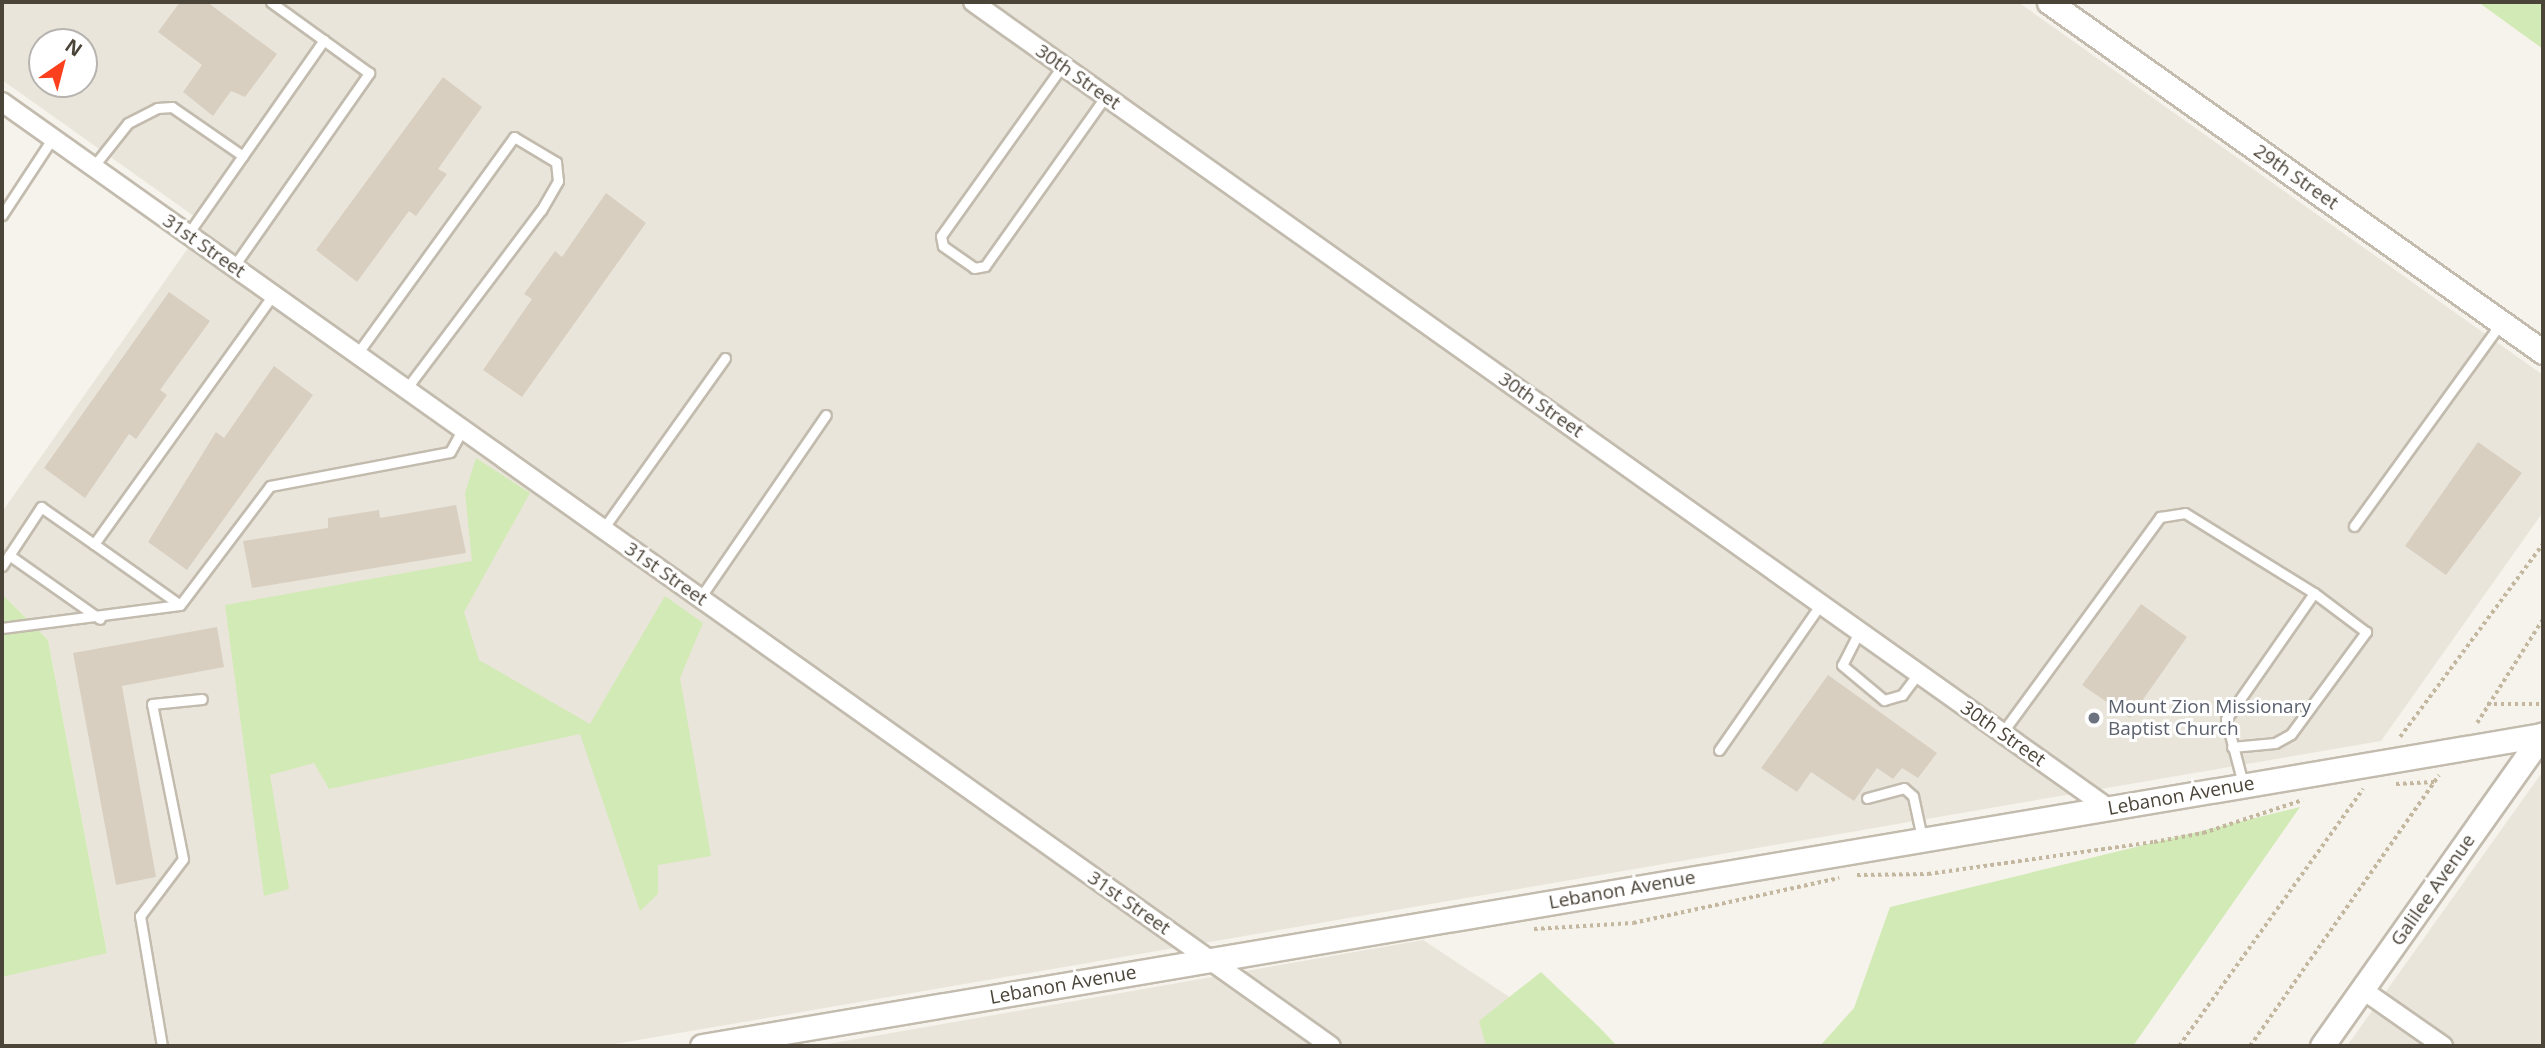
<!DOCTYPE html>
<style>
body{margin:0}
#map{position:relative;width:2545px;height:1048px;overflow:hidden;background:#f6f3ec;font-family:"Open Sans",sans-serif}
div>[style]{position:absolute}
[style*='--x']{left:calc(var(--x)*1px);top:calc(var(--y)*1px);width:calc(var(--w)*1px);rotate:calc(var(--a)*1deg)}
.residential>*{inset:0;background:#eae5da}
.green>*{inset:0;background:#d2eab5}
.building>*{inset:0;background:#d8cfc1}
.path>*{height:3.5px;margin-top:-1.75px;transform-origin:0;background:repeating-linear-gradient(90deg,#c4b79f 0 3.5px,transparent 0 7px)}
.roads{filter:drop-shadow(2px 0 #c2bbae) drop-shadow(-2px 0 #c2bbae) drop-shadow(0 2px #c2bbae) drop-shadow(0 -2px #c2bbae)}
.service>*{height:9px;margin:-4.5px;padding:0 4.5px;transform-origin:4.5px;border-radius:4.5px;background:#fff}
.minor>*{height:18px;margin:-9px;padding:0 9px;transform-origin:9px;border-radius:9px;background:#fff}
.tertiary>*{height:23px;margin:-11.5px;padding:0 11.5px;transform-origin:11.5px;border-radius:11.5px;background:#fff}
.dots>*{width:19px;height:19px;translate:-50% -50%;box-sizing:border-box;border:4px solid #fff;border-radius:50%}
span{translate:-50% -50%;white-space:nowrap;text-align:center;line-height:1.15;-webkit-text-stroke:6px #fff;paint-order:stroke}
.street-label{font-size:19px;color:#4b4439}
.worship-label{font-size:19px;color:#5b616d}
.left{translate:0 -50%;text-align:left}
.frame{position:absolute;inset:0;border:4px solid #4b4439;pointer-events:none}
.north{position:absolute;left:28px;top:28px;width:70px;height:70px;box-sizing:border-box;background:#fff;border:2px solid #b7b4b0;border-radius:50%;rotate:35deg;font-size:19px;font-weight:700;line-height:28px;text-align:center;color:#4b4439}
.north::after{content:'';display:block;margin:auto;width:24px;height:32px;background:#fc3f1d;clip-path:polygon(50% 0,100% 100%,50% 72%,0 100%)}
</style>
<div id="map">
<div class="residential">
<i style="clip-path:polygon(evenodd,2px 2px,2018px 2px,2543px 375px,2543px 512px,2381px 741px,603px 1046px,2px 1046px,2px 977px,107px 952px,48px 640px,2px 594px,2px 512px,205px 224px,2px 80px,2px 2px,42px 42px,84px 42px,84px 84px,42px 84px,42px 42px)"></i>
<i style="clip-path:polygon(2543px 771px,2543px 1046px,2347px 1046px)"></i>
<i style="clip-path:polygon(1423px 940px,1520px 1004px,1492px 1046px,817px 1046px)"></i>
</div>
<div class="green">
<i style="clip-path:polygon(2478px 2px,2543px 2px,2543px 49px)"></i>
<i style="clip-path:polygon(476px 458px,530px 493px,464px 612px,479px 660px,590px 724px,665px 596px,703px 623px,680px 678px,711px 856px,658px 865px,658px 894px,640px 911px,580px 734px,329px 789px,314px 763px,270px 775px,289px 889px,264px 896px,225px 605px,472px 561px,465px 493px)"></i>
<i style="clip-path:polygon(2px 594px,48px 640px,107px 953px,2px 977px)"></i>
<i style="clip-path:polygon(2300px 807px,2133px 1046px,1820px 1046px,1854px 1008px,1890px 907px)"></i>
<i style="clip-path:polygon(1541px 972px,1599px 1027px,1617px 1046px,1486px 1046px,1479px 1021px)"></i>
</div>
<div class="building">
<i style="clip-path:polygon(180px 2px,207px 2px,277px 54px,245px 97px,231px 91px,213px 116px,183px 92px,202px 65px,158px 32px)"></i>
<i style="clip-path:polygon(443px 77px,482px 107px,438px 169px,447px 174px,416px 216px,409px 211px,357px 282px,316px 250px)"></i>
<i style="clip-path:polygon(606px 193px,646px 223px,522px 397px,483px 370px,532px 299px,524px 294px,555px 251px,562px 257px)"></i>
<i style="clip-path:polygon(169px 292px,210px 321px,160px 390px,167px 395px,136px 439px,129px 434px,85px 498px,44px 468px)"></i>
<i style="clip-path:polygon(274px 366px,313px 395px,187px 570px,148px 542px,216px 432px,224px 438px)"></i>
<i style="clip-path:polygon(2478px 442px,2522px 473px,2446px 575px,2405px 546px)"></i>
<i style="clip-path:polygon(456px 505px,466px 553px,252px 588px,243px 541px,328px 528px,328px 518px,379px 510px,380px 518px)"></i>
<i style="clip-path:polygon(2141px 604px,2187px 637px,2130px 718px,2082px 685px)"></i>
<i style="clip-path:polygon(217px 627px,224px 667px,122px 686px,156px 877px,116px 885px,73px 653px)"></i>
<i style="clip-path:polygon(1828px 675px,1937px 753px,1918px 778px,1902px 768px,1893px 779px,1877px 768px,1854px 801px,1811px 772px,1797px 792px,1761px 768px)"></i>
</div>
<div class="path">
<i style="--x:2487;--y:704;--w:56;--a:0"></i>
<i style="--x:2477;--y:723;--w:123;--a:-57.6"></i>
<i style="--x:2400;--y:737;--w:240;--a:-53.5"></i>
<i style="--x:2396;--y:784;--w:38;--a:-3"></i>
<i style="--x:1857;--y:875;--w:71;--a:-0.8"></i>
<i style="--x:1928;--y:874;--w:228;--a:-8.1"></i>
<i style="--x:2154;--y:842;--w:50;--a:-10.4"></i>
<i style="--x:2203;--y:833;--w:105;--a:-18.3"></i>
<i style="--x:1534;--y:929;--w:99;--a:-3.5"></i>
<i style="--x:1633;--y:923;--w:211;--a:-12.3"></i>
<i style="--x:2179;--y:1046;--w:316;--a:-54.4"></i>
<i style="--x:2250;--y:1046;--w:330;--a:-55.1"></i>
</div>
<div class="roads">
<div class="service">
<i style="--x:1063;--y:65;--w:210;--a:125.5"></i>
<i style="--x:941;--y:236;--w:10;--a:79"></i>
<i style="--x:943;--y:246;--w:38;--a:35"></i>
<i style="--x:974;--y:268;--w:11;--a:-10"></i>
<i style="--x:985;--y:266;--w:209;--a:-54.6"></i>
<i style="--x:93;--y:167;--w:56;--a:-51.5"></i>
<i style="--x:128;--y:123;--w:33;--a:-27"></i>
<i style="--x:157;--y:108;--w:15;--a:-4"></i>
<i style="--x:172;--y:107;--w:86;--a:34.6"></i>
<i style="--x:2;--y:215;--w:91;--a:-56.7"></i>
<i style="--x:188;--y:234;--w:237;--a:-55"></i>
<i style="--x:234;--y:266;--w:236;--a:-55"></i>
<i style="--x:369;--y:73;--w:121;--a:-144.1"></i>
<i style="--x:357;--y:354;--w:268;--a:-54.1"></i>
<i style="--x:514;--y:137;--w:49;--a:30.8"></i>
<i style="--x:556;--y:162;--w:19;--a:84"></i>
<i style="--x:558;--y:181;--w:34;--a:120"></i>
<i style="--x:541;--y:210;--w:224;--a:127"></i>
<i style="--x:2354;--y:526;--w:249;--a:-54.1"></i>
<i style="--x:603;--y:529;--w:210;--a:-54.5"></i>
<i style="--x:94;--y:544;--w:105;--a:35.3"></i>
<i style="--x:9;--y:555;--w:111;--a:35.1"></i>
<i style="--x:2;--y:566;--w:71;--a:-56.5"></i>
<i style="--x:41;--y:507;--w:65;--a:34.9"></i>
<i style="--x:94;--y:544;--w:307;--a:-54.3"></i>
<i style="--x:700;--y:598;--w:222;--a:-55.5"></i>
<i style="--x:2;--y:628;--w:179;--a:-7.4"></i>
<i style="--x:180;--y:605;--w:149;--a:-52.9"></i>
<i style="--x:270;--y:486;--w:183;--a:-10.7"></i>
<i style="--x:450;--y:452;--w:26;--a:-61"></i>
<i style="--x:1859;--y:632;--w:37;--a:117"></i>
<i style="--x:1842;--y:665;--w:55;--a:39.8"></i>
<i style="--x:1884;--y:700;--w:19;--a:-16"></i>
<i style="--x:1902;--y:695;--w:26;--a:-53"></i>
<i style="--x:2002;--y:733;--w:268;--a:-53.8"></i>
<i style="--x:2160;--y:517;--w:25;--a:-9"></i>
<i style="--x:2185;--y:513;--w:152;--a:31.8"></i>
<i style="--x:2314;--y:593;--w:154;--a:124.9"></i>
<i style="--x:2226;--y:719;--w:67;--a:75.3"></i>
<i style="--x:2232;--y:747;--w:43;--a:-5.3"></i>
<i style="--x:2275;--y:743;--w:18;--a:-29"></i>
<i style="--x:2291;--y:734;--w:127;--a:-53.7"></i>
<i style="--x:2366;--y:632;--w:65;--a:-143.1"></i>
<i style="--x:1719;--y:750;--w:178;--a:-55.1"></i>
<i style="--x:1867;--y:798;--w:38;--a:-15"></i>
<i style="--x:1904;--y:788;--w:12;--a:42"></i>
<i style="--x:1913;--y:796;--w:43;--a:77.9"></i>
<i style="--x:162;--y:1046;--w:132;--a:-99.6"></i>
<i style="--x:140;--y:916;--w:71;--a:-53"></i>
<i style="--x:183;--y:859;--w:158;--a:-101.3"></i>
<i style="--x:152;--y:704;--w:50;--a:-5.7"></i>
</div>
<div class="minor">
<i style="--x:973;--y:2;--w:1392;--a:35.38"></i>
<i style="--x:2;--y:102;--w:1630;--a:35.39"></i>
<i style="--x:2363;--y:990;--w:98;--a:35"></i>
</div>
<div class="tertiary">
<i style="--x:2049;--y:2;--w:605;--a:35.32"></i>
<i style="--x:702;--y:1046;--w:1867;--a:-9.59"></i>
<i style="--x:2322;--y:1046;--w:382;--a:-54.7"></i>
</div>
</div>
<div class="dots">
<i style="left:2094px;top:718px;background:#6b7280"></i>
</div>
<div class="street-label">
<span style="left:1078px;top:77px;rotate:35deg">30th Street</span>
<span style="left:2296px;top:177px;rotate:35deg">29th Street</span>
<span style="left:204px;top:246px;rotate:35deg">31st Street</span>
<span style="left:1541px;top:405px;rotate:35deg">30th Street</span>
<span style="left:666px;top:574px;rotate:35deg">31st Street</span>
<span style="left:2003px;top:734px;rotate:35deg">30th Street</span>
<span style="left:2181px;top:796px;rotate:-10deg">Lebanon Avenue</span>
<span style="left:1622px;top:890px;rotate:-10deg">Lebanon Avenue</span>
<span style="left:2433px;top:890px;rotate:-55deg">Galilee Avenue</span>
<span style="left:1129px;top:903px;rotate:35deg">31st Street</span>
<span style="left:1063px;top:985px;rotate:-10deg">Lebanon Avenue</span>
</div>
<div class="worship-label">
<span class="left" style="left:2108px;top:718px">Mount Zion Missionary<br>Baptist Church</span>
</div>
<div class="frame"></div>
<div class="north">N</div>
</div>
